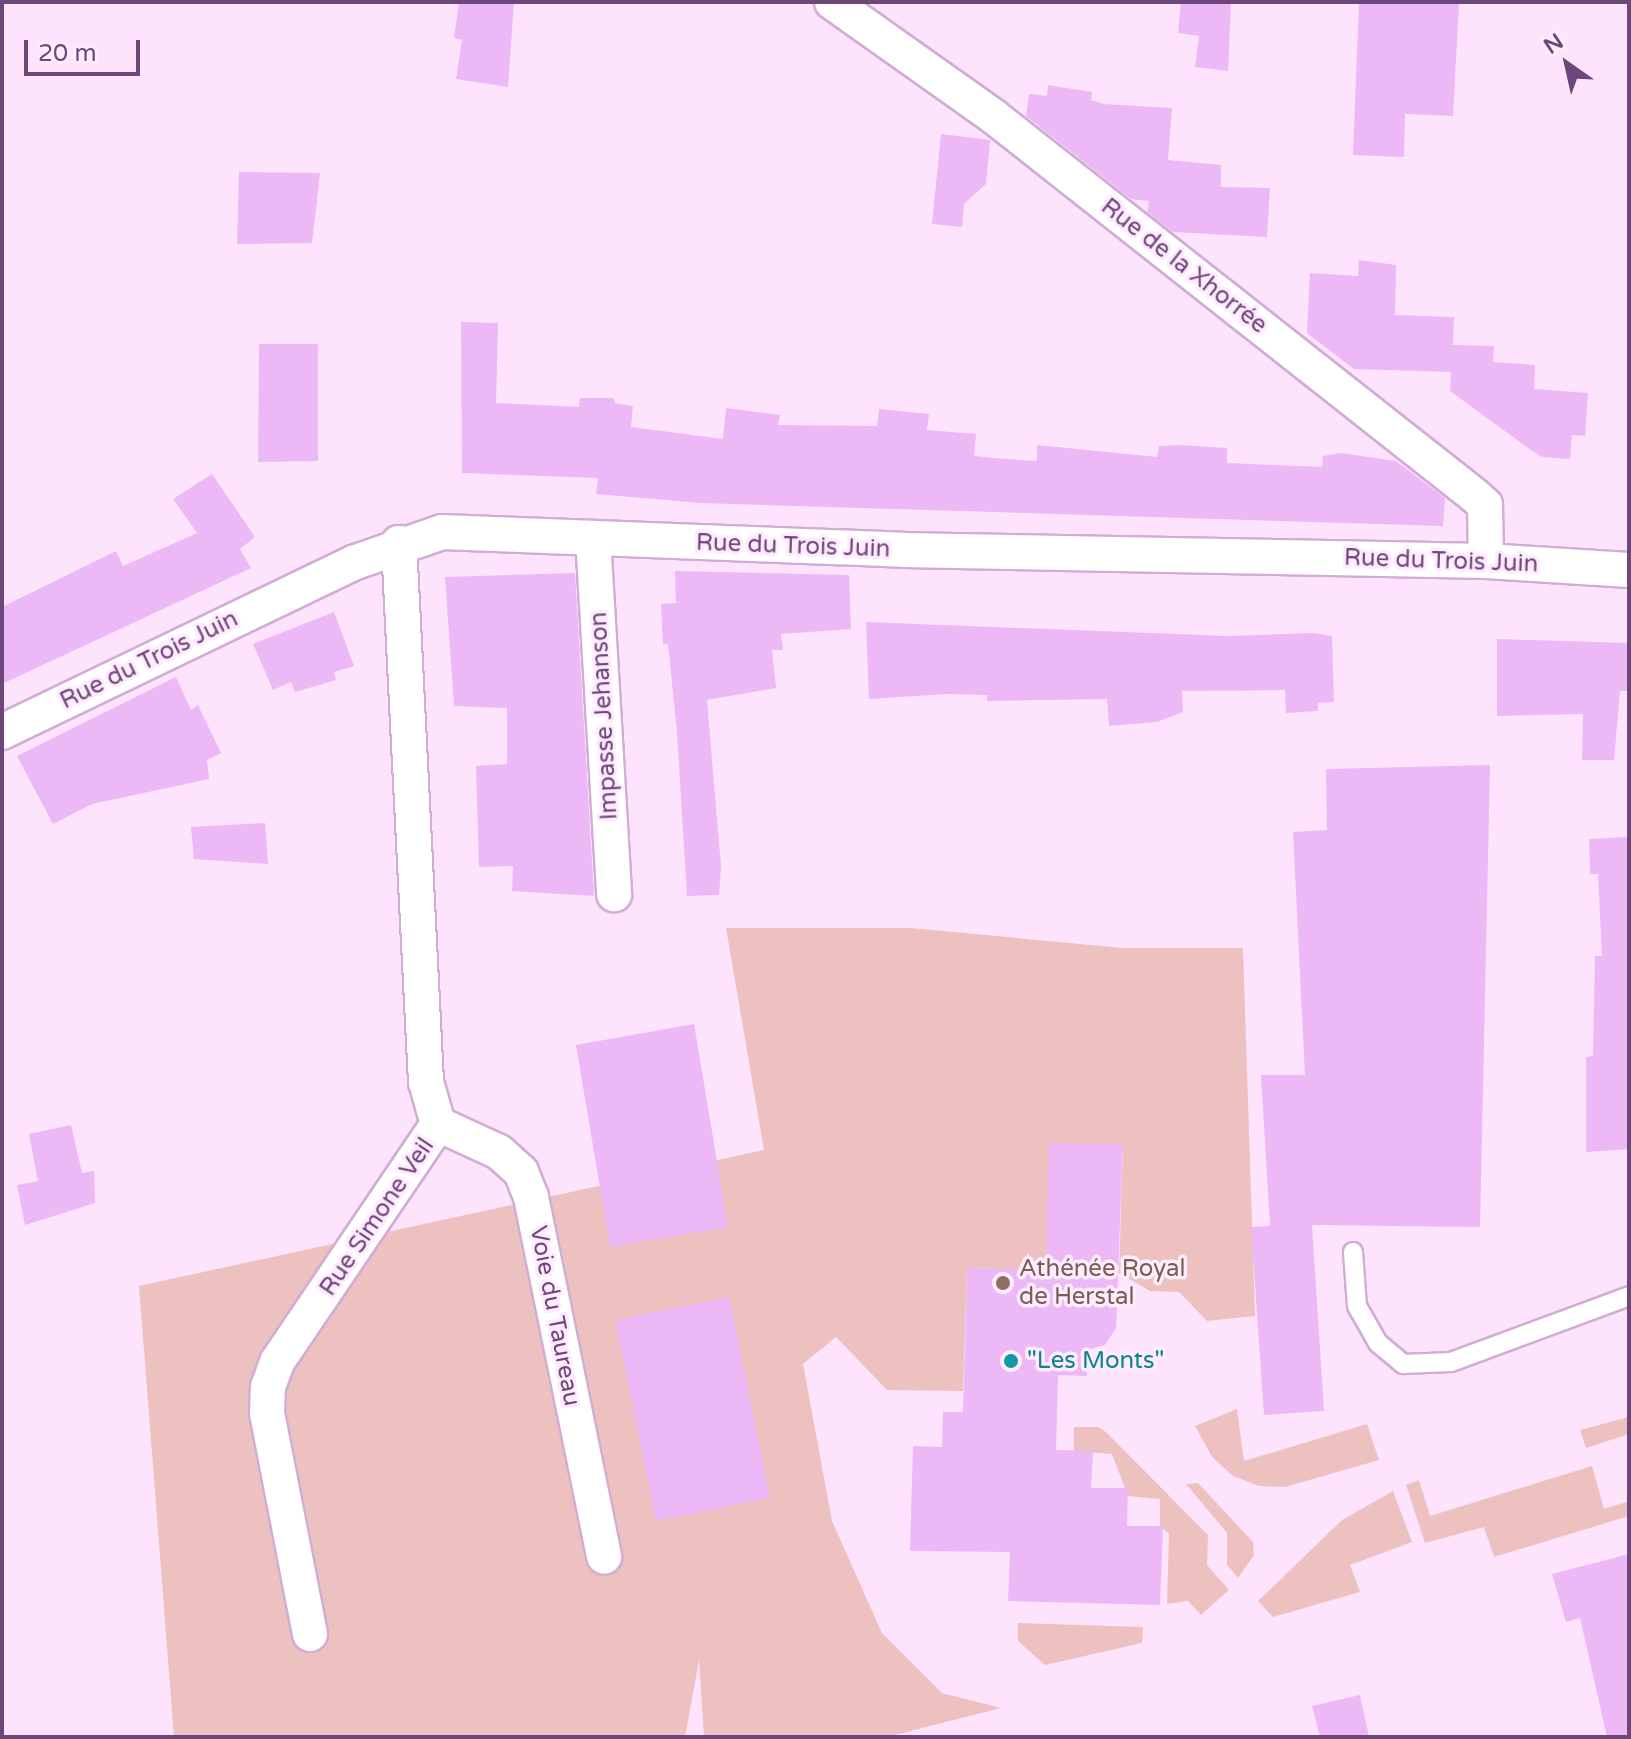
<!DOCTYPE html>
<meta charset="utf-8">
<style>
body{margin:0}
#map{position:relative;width:1631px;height:1739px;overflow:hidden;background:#fee3fd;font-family:"Varela Round",sans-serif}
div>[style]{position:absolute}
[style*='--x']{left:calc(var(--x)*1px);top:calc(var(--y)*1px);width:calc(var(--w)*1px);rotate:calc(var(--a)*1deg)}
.green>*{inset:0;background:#edc1c0}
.building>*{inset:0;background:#ecb8f6}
.roads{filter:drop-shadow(2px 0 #d1add6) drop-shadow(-2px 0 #d1add6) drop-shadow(0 2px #d1add6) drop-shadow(0 -2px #d1add6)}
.lane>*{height:18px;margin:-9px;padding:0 9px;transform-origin:9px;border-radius:9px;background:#fff}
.street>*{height:34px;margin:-17px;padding:0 17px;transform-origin:17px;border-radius:17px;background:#fff}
.dots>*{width:22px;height:22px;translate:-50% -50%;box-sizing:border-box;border:4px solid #ffebfe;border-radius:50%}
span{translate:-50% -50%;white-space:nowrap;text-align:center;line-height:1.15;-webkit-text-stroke:7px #ffebfe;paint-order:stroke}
.street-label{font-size:24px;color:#6e4679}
.education-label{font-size:24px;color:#785e54}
.left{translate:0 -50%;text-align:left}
.culture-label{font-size:24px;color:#0d838f}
.frame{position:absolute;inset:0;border:4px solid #6e4679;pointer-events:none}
.north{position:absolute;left:1527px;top:24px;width:80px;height:80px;-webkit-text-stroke:6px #ffebfe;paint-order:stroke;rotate:326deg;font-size:22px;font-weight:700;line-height:32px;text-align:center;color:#6e4679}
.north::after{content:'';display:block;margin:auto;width:28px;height:36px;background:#6e4679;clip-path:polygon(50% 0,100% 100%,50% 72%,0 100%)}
.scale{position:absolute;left:24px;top:40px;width:116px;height:36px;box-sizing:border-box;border:4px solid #6e4679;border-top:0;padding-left:10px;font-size:24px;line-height:28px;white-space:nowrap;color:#6e4679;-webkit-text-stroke:6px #ffebfe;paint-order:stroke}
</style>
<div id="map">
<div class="green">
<i style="clip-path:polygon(726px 928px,911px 928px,1123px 948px,1243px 948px,1255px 1316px,1207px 1321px,1179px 1292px,1150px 1291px,1119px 1273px,1123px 1145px,1050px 1143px,1045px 1270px,967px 1268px,963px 1391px,887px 1390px,836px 1337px,803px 1364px,832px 1521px,882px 1633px,942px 1693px,1001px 1708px,887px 1737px,704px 1737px,699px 1660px,685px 1737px,174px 1737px,139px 1286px,764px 1150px)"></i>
<i style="clip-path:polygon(1237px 1409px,1244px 1461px,1367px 1424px,1379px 1460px,1285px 1487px,1259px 1486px,1233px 1476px,1212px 1457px,1195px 1426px)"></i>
<i style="clip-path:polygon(1629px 1417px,1629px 1434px,1586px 1448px,1580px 1430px)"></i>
<i style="clip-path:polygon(1074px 1427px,1098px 1427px,1106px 1432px,1208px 1535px,1207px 1565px,1229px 1590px,1201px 1615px,1188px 1601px,1167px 1604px,1169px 1534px,1160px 1526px,1160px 1499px,1128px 1496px,1112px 1454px,1074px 1451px)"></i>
<i style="clip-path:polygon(1592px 1466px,1604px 1509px,1629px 1501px,1629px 1516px,1494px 1557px,1484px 1527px,1425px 1543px,1406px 1485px,1419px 1480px,1430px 1516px)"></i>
<i style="clip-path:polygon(1198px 1483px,1253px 1542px,1254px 1555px,1238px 1578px,1227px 1565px,1227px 1533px,1186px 1484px)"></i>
<i style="clip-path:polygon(1393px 1491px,1412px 1542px,1350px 1565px,1360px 1592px,1273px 1617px,1258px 1601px,1342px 1520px)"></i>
<i style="clip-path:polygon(1018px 1623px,1143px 1627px,1142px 1643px,1045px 1665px,1018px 1641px)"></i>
</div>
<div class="building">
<i style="clip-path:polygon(459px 2px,514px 2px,508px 87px,456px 79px,462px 40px,454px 38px)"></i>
<i style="clip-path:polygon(1181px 2px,1231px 2px,1228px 71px,1195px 67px,1199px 36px,1178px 33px)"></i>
<i style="clip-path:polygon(1359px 2px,1459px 2px,1453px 116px,1405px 114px,1404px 157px,1353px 155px)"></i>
<i style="clip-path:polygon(1048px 85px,1092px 92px,1091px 100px,1104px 104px,1172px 108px,1168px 160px,1221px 165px,1221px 187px,1270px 188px,1267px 237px,1173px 232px,1147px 212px,1149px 201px,1131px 199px,1026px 116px,1029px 94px,1047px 96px)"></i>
<i style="clip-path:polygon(941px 134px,990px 140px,986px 184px,964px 204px,962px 227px,932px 224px)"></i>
<i style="clip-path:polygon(239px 172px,320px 173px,312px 243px,237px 244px)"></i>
<i style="clip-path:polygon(1359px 260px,1396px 265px,1395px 315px,1454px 317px,1453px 345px,1494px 346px,1493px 362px,1535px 365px,1534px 389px,1588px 393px,1585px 436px,1572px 435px,1570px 459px,1542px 457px,1528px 448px,1450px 391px,1451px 372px,1354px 369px,1307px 333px,1310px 273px,1358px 276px)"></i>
<i style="clip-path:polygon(461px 322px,498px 323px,496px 403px,579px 407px,580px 398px,614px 398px,615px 403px,633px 406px,631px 427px,723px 439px,726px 408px,780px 415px,778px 425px,877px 426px,879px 409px,929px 414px,927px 430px,976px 434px,974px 456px,1006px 459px,1037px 461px,1037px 445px,1157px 457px,1159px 446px,1179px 445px,1227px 448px,1227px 463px,1322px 467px,1323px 456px,1341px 453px,1396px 461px,1445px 498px,1443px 526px,701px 503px,596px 494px,598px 478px,462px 473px)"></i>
<i style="clip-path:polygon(259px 344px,318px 344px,318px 461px,258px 462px)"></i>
<i style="clip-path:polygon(212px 474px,255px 537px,240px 549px,251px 568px,2px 684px,2px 607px,116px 551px,123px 566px,197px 533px,173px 499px)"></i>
<i style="clip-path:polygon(675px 571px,849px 575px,851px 629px,781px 634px,783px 650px,772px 650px,776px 688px,707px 700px,721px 866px,719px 895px,687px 896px,677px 732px,668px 644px,663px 644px,661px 604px,676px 603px)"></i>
<i style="clip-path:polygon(575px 573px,594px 896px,512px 891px,513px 866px,479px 867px,476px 766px,507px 764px,507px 708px,454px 706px,445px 577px)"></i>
<i style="clip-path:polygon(334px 612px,354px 666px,334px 672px,336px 680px,295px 692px,291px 682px,273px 690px,253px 644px)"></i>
<i style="clip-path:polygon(866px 622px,1228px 636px,1314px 633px,1332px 636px,1334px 702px,1318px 703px,1318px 711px,1286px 713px,1285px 690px,1182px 691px,1183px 712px,1157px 722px,1109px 726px,1107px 699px,987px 701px,987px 695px,947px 694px,869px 699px)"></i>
<i style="clip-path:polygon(1497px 639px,1629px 643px,1629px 691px,1620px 691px,1614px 760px,1582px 760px,1583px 714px,1497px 716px)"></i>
<i style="clip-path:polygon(176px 677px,191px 710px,198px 705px,221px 753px,207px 760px,209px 779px,92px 804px,53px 824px,17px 756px)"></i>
<i style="clip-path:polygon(1490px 765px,1480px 1227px,1312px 1225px,1324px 1411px,1264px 1415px,1251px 1227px,1270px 1226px,1261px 1075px,1305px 1075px,1293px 832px,1327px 830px,1326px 769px)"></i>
<i style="clip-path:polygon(265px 823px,268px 864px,194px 859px,191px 827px)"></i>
<i style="clip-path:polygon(1629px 837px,1629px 1149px,1586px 1152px,1586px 1057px,1593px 1056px,1595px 956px,1602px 956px,1598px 874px,1590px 874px,1589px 839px)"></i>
<i style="clip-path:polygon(694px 1024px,728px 1227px,610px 1247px,576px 1045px)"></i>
<i style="clip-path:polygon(71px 1125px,82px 1173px,94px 1171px,95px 1203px,25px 1225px,17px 1185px,38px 1181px,29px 1134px)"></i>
<i style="clip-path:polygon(1049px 1143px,1123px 1144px,1116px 1328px,1105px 1345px,1086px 1350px,1087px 1376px,1058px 1375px,1056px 1450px,1093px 1451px,1091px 1488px,1128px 1488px,1127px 1526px,1163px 1526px,1160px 1605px,1008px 1601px,1010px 1552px,910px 1551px,913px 1446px,942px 1447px,943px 1412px,963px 1412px,967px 1268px,1045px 1270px)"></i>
<i style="clip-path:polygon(729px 1297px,770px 1498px,656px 1521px,615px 1320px)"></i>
<i style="clip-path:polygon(1629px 1554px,1629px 1737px,1607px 1737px,1580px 1618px,1566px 1622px,1552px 1574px)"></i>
<i style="clip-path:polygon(1360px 1695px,1369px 1737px,1320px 1737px,1312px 1706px)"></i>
</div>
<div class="roads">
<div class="lane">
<i style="--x:1353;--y:1252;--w:54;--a:85.8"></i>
<i style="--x:1357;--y:1306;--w:43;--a:60.4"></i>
<i style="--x:1378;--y:1343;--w:33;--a:40"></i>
<i style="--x:1403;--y:1364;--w:48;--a:-2.4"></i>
<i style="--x:1451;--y:1362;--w:190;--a:-20.3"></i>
</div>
<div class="street">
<i style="--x:832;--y:2;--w:197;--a:35.3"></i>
<i style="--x:993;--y:116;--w:612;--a:38.24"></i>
<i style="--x:1474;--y:495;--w:15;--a:42"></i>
<i style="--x:1485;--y:505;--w:56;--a:89"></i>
<i style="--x:593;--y:538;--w:357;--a:86.6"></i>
<i style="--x:2;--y:732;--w:390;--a:-25.7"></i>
<i style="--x:353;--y:563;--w:94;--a:-19.2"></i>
<i style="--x:442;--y:532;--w:461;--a:2.2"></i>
<i style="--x:903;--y:550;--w:583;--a:1.08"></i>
<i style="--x:1486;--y:561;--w:143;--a:3.6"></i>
<i style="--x:438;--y:1124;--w:67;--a:24.7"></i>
<i style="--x:499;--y:1152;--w:30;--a:42"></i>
<i style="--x:521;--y:1172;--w:27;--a:68"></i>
<i style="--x:531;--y:1197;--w:367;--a:78.5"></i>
<i style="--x:310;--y:1634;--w:225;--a:-101"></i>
<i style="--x:267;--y:1413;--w:26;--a:-88"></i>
<i style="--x:268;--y:1387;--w:27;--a:-70"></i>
<i style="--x:277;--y:1362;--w:287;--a:-55.9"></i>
<i style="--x:438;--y:1124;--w:44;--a:-105.9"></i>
<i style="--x:426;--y:1082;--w:540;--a:-92.87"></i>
</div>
</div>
<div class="dots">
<i style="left:1003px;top:1283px;background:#8d6e63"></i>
<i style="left:1011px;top:1361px;background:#0f9aa8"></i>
</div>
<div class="street-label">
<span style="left:1184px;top:266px;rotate:38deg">Rue de la Xhorrée</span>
<span style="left:793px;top:546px;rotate:2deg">Rue du Trois Juin</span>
<span style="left:1441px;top:561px;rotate:2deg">Rue du Trois Juin</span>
<span style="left:149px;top:660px;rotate:-26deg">Rue du Trois Juin</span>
<span style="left:604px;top:716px;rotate:-93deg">Impasse Jehanson</span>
<span style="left:377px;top:1217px;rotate:-56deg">Rue Simone Veil</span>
<span style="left:555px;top:1316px;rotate:79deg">Voie du Taureau</span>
</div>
<div class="education-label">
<span class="left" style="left:1019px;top:1283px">Athénée Royal<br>de Herstal</span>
</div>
<div class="culture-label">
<span class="left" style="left:1027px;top:1361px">"Les Monts"</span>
</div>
<div class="frame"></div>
<div class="north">N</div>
<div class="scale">20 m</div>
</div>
